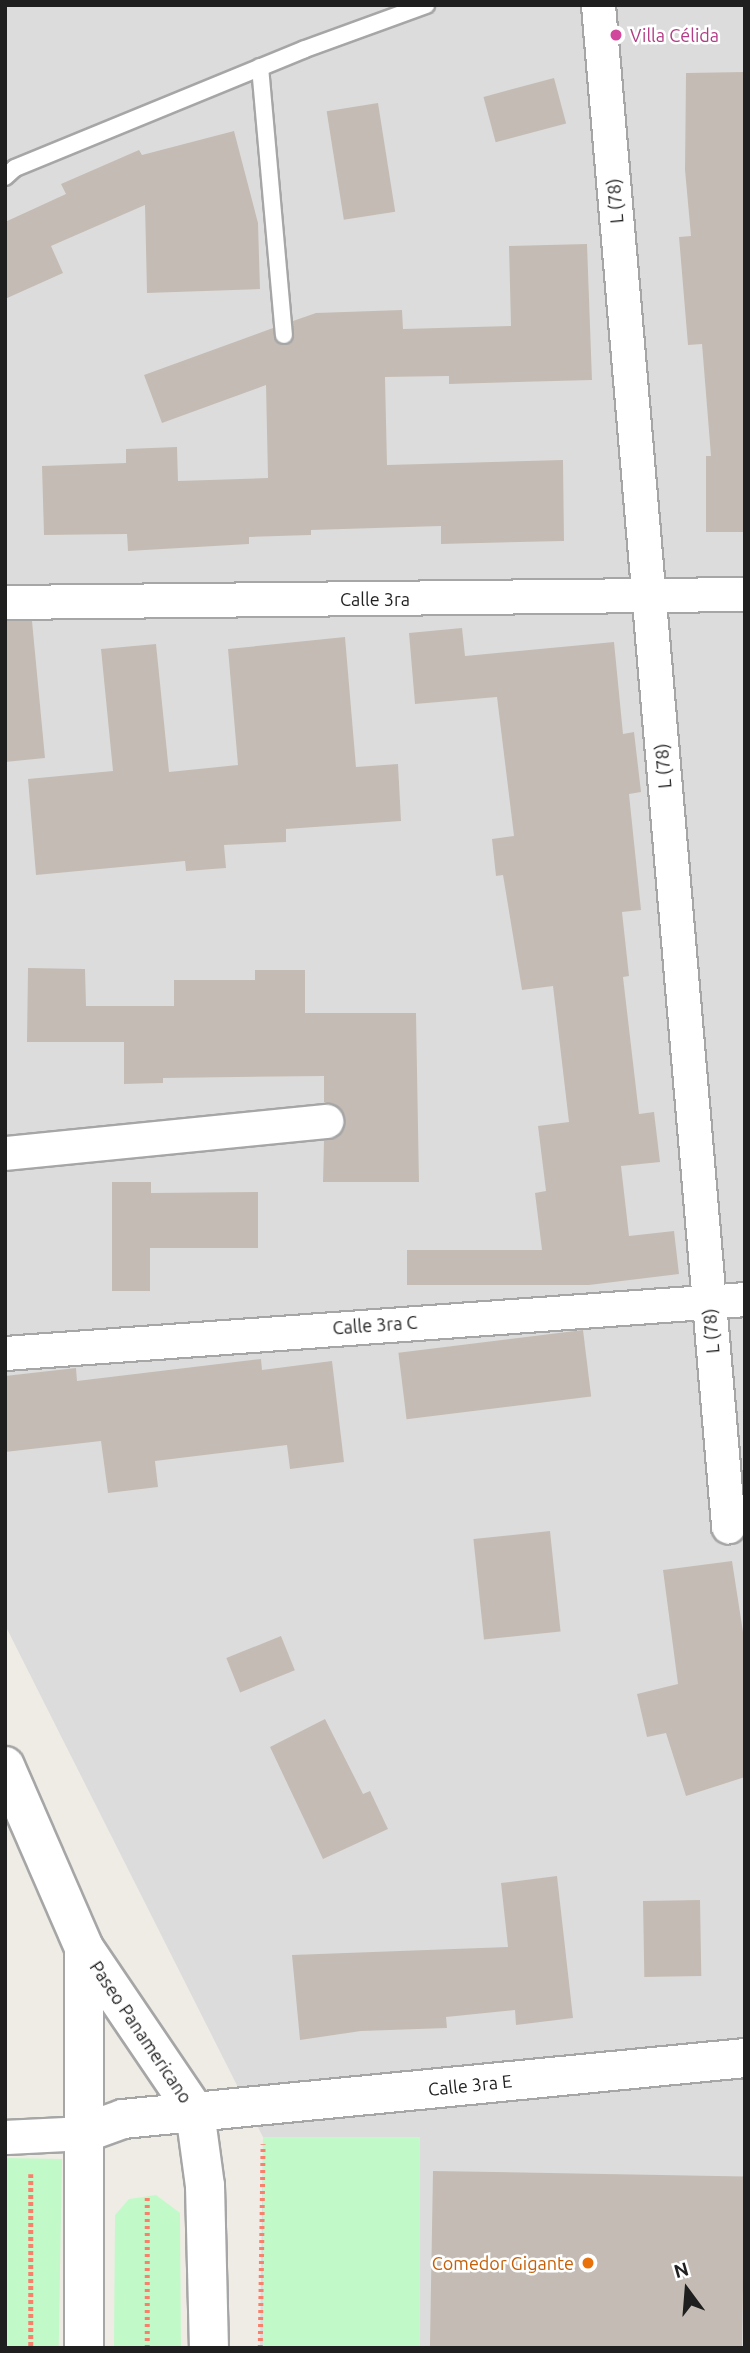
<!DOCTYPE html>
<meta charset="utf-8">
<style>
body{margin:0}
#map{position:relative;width:750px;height:2353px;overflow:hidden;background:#efece5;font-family:Ubuntu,sans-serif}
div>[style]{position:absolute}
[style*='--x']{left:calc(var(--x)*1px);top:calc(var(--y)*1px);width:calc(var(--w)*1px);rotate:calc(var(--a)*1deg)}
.residential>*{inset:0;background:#dddcdc}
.park>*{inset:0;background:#c2f9c9;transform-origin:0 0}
.building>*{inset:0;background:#c4bcb4;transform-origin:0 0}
.path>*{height:4.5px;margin-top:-2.25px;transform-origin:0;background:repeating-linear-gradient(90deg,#f9816c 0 3.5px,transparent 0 7px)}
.roads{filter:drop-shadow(2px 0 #a6a6a6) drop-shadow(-2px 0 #a6a6a6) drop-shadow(0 2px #a6a6a6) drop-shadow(0 -2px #a6a6a6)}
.service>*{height:16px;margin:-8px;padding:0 8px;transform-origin:8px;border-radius:8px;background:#fff}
.minor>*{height:33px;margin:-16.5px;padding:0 16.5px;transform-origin:16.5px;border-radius:16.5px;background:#fff}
.tertiary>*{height:38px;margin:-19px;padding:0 19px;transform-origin:19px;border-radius:19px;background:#fff}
.dots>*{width:19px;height:19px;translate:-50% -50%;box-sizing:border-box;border:4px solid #fff;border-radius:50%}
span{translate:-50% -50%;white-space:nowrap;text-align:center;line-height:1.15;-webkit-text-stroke:5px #fff;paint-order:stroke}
.hotel-label{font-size:18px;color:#b23c85}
.left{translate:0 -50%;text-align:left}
.street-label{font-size:18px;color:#1f1f1f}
.food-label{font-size:18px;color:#c56008}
.right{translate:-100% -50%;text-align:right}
.frame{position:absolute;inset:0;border:7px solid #1f1f1f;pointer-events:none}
.north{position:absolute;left:652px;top:2255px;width:70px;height:70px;-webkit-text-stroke:5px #fff;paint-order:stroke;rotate:344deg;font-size:19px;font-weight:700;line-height:28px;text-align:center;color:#1f1f1f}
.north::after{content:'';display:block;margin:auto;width:24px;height:32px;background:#1f1f1f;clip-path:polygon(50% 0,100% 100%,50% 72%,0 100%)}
</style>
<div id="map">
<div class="residential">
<i style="clip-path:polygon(5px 5px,745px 5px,745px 2348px,260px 2348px,263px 2137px,5px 1625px)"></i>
</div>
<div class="park">
<i style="left:263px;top:2137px;width:157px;height:211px"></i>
<i style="left:62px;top:2159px;width:189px;height:57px;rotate:91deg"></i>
<i style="clip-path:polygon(156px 2195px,180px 2213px,181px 2348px,114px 2348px,115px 2215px,129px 2199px)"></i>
</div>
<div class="building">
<i style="clip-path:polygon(745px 72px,745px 532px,706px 532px,706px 456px,711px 456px,702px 344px,688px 345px,679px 237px,691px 236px,685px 170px,686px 73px)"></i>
<i style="left:554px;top:78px;width:47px;height:73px;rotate:75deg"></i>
<i style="left:378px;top:103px;width:110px;height:52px;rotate:81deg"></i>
<i style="clip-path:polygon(234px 131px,258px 223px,260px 289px,147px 293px,145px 205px,51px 246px,63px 273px,5px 299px,5px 222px,66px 194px,61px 184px,139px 150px,142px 155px)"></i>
<i style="clip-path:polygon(587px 244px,592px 380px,449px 384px,449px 376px,385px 377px,387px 465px,563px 460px,564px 541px,441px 544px,441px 526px,311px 530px,311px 535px,249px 537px,249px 544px,128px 551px,127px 534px,44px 535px,42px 466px,126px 463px,126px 449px,177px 447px,178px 481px,268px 478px,266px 385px,162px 423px,144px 375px,273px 328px,276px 342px,289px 344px,293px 321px,316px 313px,402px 310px,403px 329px,511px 326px,509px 246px)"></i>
<i style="clip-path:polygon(5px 621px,32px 621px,45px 758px,5px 762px)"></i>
<i style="clip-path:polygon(462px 628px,465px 656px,614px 642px,623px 734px,634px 732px,641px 792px,629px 794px,641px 910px,622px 912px,629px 976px,623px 977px,639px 1114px,654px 1112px,660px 1162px,621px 1166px,629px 1236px,674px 1231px,679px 1274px,589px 1285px,407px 1285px,407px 1250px,542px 1250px,535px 1193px,546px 1191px,538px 1126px,569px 1122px,553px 986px,522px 990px,503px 875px,496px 876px,492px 839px,514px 836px,497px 697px,415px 704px,409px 633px)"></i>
<i style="clip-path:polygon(345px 637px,356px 767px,398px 764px,401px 821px,286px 829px,286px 842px,224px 845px,226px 868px,186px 871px,185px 861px,36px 875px,28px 779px,113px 771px,101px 649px,156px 644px,169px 772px,238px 765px,228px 649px)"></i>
<i style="clip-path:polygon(28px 968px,85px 969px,86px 1006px,174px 1006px,174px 980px,255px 980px,255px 970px,305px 970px,305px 1013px,416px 1013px,419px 1182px,323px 1182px,324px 1141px,338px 1136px,345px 1120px,341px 1109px,324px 1102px,324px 1076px,163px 1078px,163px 1083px,124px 1084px,124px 1042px,27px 1042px)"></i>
<i style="clip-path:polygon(112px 1182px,151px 1182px,151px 1193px,258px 1192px,258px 1248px,150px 1248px,150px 1291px,112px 1291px)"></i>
<i style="left:583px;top:1330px;width:67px;height:186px;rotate:83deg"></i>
<i style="clip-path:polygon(261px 1359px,262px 1370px,332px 1361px,344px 1462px,290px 1469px,287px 1445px,155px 1461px,158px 1487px,108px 1493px,101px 1441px,5px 1452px,5px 1376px,76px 1368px,77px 1381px)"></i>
<i style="left:550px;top:1531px;width:101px;height:77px;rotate:84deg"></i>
<i style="clip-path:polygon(732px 1561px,745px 1645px,745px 1777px,686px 1796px,666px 1733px,647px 1737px,637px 1694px,678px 1684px,663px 1570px)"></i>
<i style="left:281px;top:1636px;width:37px;height:59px;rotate:68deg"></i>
<i style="clip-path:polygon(325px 1719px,363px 1794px,370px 1791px,388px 1829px,323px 1859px,270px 1747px)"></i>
<i style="clip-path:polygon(557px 1876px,573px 2018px,516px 2025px,515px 2010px,446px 2017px,447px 2028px,361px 2031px,300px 2040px,292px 1955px,508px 1947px,501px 1883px)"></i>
<i style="left:700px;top:1900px;width:76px;height:57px;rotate:89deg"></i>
<i style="left:433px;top:2171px;width:312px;height:177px;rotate:1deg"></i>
</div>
<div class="path">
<i style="--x:31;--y:2174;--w:174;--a:90"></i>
<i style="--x:147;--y:2348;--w:152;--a:-90"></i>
<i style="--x:260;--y:2348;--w:204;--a:-89.2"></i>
</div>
<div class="roads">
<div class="service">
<i style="--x:260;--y:67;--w:269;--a:84.9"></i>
<i style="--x:5;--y:177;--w:13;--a:-42"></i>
<i style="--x:15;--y:168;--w:313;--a:-22.3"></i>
<i style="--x:305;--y:49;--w:129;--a:-20"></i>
</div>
<div class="minor">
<i style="--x:598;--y:5;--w:1527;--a:85.11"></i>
<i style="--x:5;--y:602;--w:740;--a:-0.62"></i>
<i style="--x:5;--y:1153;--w:323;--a:-5.7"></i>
<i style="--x:5;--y:1353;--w:742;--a:-4.17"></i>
<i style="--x:5;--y:2137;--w:79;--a:-2.9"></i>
</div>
<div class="tertiary">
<i style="--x:5;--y:1766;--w:198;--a:66.5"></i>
<i style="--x:84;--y:1948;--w:198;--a:55.9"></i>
<i style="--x:195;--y:2112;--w:75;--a:82.3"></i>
<i style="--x:205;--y:2186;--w:162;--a:88.6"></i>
<i style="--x:84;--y:2133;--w:41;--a:-19.7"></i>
<i style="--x:123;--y:2119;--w:625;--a:-5.6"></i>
<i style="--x:84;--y:2348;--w:400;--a:-90"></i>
</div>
</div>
<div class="dots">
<i style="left:616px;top:35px;background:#d1479c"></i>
<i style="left:588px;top:2263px;background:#e8710a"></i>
</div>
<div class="hotel-label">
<span class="left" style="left:630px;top:35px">Villa Célida</span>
</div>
<div class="street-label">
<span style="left:615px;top:201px;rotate:-95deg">L (78)</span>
<span style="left:375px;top:599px">Calle 3ra</span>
<span style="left:663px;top:766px;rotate:-95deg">L (78)</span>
<span style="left:375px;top:1325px;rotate:-4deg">Calle 3ra C</span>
<span style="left:711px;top:1331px;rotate:-95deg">L (78)</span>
<span style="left:141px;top:2032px;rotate:56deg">Paseo Panamericano</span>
<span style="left:470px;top:2085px;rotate:-6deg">Calle 3ra E</span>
</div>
<div class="food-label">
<span class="right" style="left:574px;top:2263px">Comedor Gigante</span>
</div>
<div class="frame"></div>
<div class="north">N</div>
</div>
